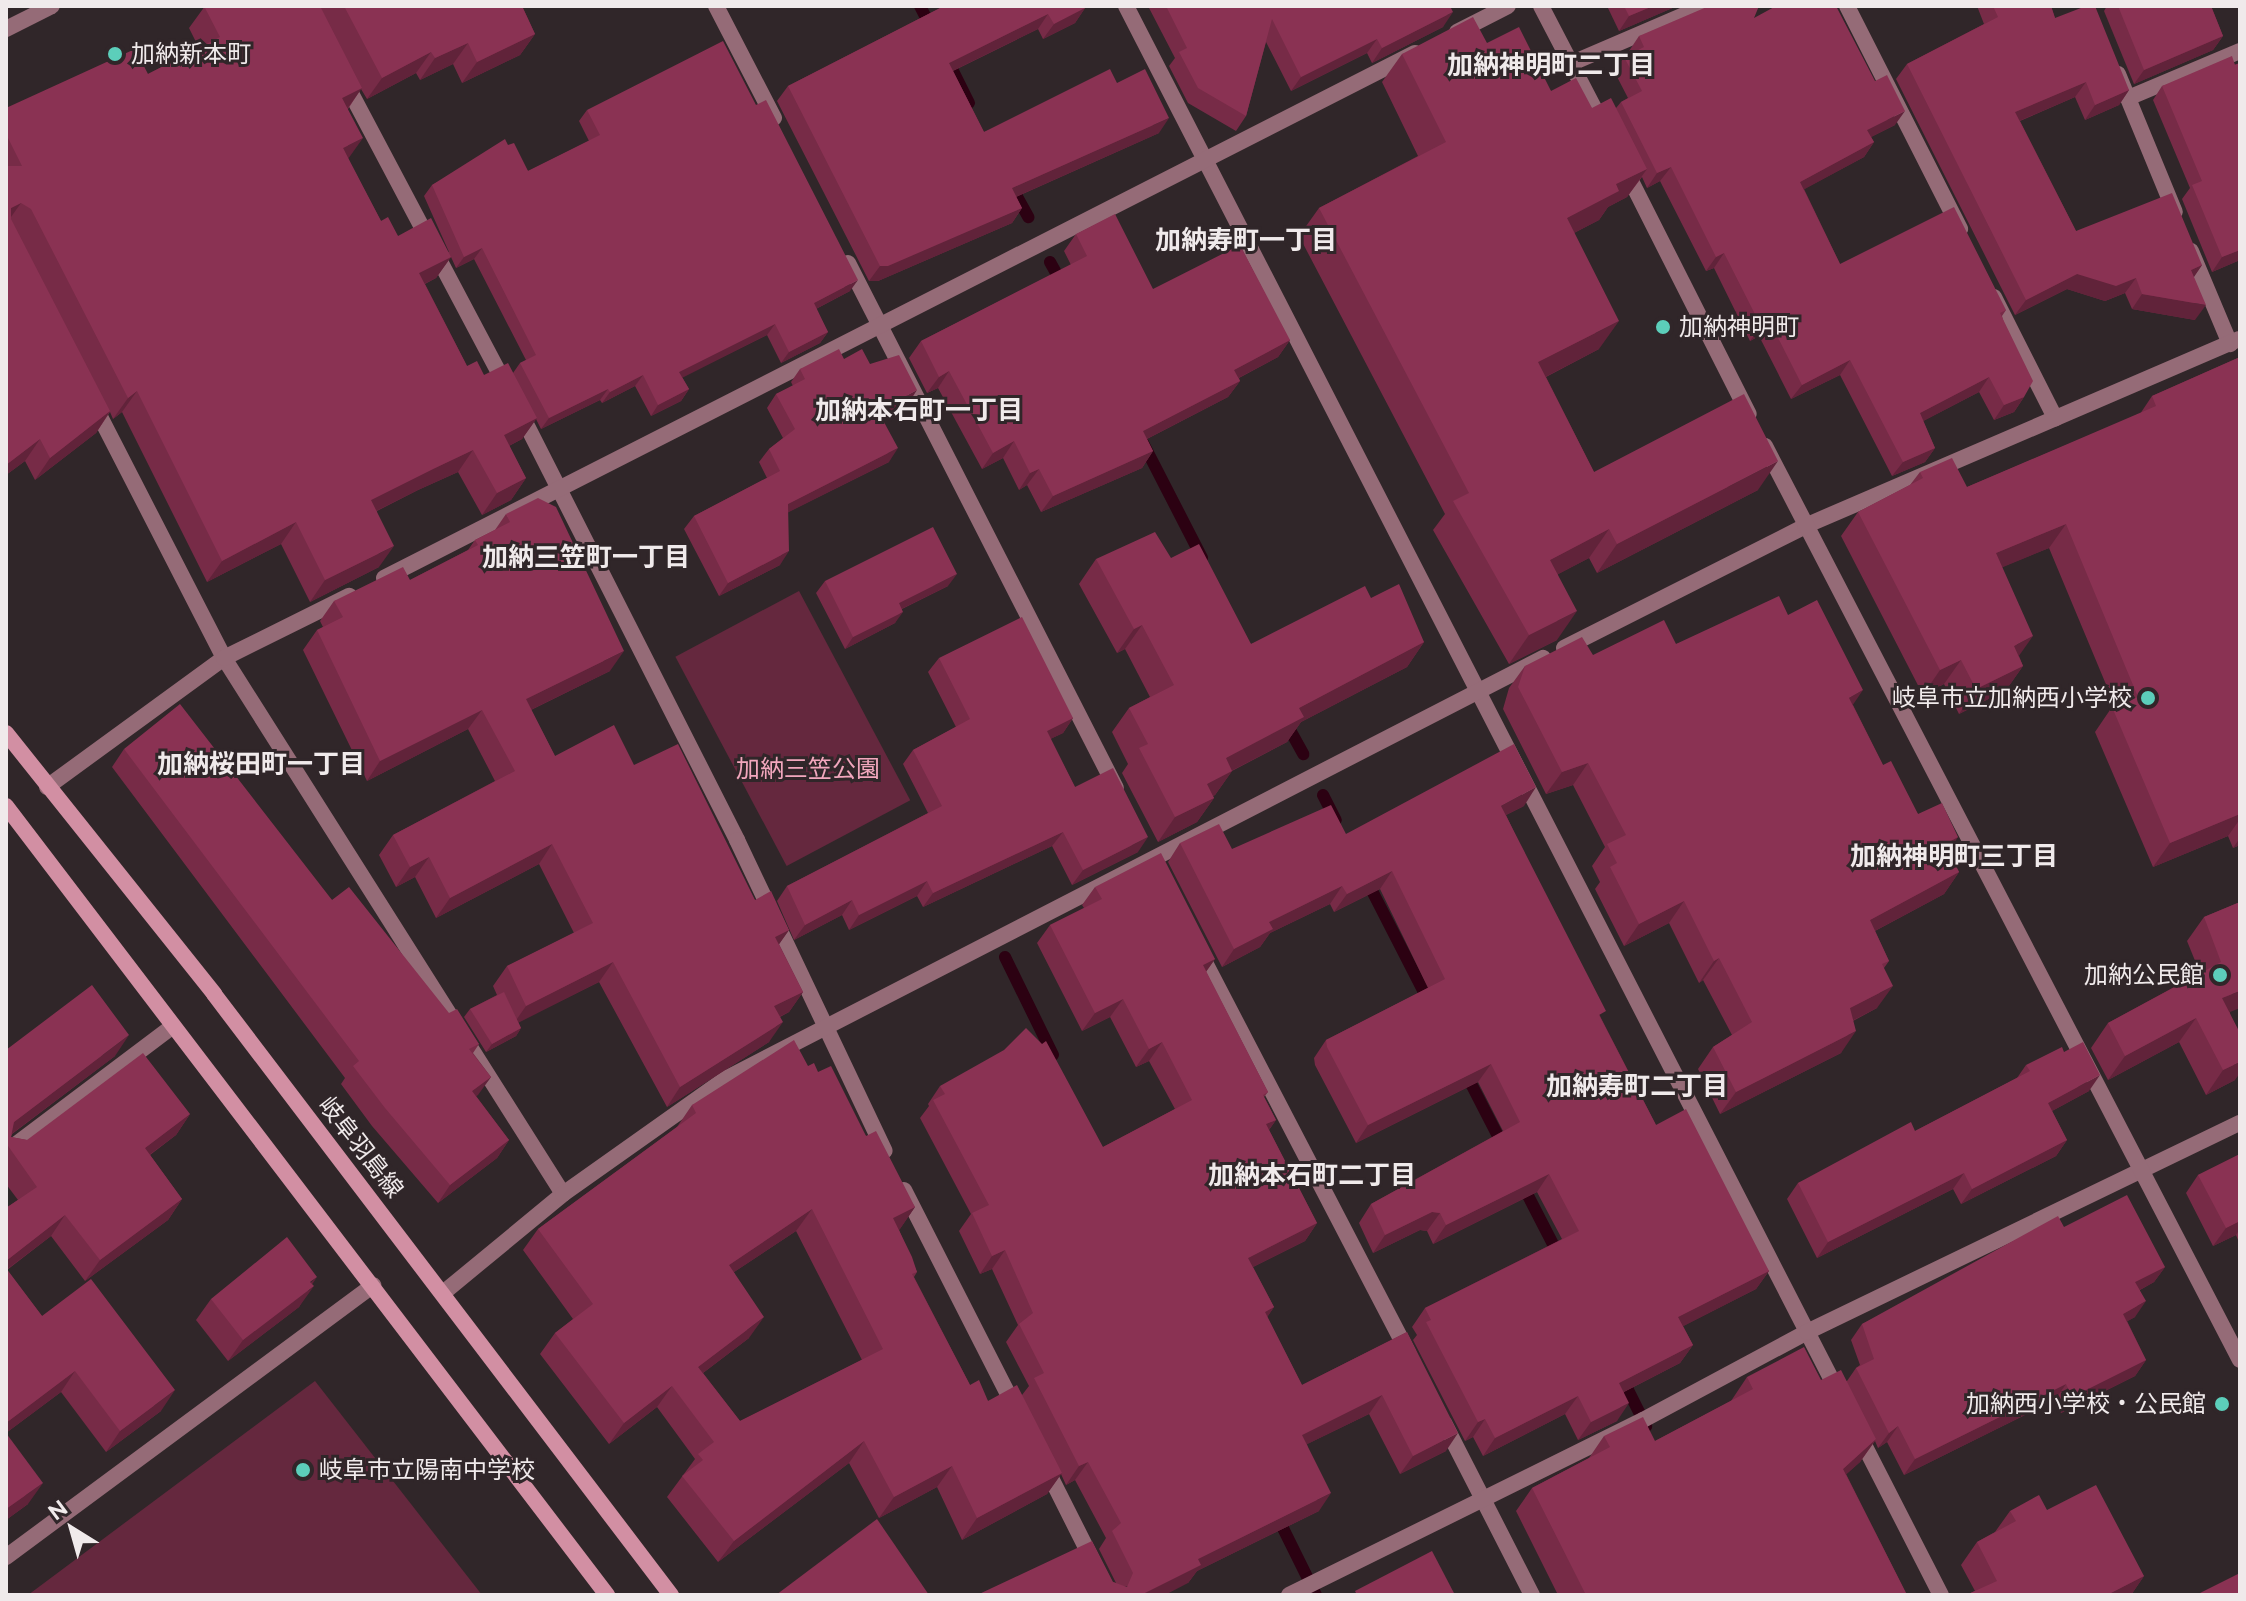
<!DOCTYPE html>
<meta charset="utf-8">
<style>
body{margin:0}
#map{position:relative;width:2246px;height:1601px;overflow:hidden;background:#302629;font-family:Raleway,"Noto Sans JP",sans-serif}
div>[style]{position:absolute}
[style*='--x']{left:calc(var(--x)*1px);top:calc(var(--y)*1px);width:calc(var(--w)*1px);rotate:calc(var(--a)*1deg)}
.green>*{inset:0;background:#65283e;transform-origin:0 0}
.stream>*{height:12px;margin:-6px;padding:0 6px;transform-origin:6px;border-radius:6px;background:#2c0112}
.minor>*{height:16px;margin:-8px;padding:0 8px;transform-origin:8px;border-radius:8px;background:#956b77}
.tertiary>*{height:16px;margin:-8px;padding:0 8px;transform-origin:8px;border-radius:8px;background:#956b77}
.secondary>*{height:16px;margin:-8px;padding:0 8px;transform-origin:8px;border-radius:8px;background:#d28fa3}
.wall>*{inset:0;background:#772b47}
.shaded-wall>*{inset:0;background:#61233a}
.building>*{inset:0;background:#8a3253}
.dots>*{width:22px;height:22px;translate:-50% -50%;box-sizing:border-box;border:4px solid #302629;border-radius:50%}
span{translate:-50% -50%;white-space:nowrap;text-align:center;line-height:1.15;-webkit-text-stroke:6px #302629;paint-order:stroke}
.poi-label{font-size:24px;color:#f0eaeb}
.left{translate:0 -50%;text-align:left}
.right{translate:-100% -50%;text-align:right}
.park-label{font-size:24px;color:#f2a7bd}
.street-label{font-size:24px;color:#f0eaeb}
.neighbourhood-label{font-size:26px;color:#f0eaeb;font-weight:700}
.frame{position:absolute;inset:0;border:8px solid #f0eaeb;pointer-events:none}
.north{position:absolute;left:32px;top:1489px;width:80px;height:80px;-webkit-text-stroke:6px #302629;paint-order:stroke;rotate:323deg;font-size:22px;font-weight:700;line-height:32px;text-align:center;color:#f0eaeb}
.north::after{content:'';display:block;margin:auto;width:28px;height:36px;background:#f0eaeb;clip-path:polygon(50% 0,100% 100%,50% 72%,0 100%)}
</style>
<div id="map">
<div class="green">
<i style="left:799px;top:591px;width:237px;height:140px;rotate:62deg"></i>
<i style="clip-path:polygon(315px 1381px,482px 1595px,28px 1595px)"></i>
</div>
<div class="stream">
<i style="--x:920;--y:6;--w:25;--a:63"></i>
<i style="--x:947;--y:59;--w:49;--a:63.4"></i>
<i style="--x:1010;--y:184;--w:38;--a:61"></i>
<i style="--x:1050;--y:262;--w:25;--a:61"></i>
<i style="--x:1143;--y:443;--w:129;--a:62.8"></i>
<i style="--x:1285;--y:721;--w:38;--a:61"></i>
<i style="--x:1323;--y:795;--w:28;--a:63"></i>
<i style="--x:1366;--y:879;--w:138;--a:62.9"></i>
<i style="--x:1005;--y:957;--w:109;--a:63.9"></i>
<i style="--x:1465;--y:1072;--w:85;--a:62.8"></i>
<i style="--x:1521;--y:1182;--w:85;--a:62.8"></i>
<i style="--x:1622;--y:1378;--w:54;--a:63.4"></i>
<i style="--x:1276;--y:1514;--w:90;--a:63.7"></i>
</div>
<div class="minor">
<i style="--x:716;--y:6;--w:126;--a:62.6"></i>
<i style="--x:1126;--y:6;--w:1560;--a:62.81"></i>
<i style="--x:1847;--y:6;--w:250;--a:63.1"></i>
<i style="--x:1457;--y:32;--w:57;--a:-27"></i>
<i style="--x:1572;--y:63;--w:145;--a:-23.2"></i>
<i style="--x:2118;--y:74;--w:149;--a:67.6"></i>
<i style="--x:344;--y:80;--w:348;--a:62.1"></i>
<i style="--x:2128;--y:98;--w:121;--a:-22.8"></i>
<i style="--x:2191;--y:251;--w:101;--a:67.2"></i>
<i style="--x:848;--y:263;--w:589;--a:62.96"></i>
<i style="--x:1994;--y:297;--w:136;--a:63.2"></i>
<i style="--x:93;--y:403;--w:287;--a:62.8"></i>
<i style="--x:224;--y:658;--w:634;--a:57.69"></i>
<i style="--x:520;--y:412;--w:480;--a:63.1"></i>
<i style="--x:737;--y:840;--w:344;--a:64.6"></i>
<i style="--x:384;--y:578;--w:1157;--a:-26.99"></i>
<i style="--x:1564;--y:648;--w:270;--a:-26.8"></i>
<i style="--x:1805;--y:526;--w:473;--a:-23.3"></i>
<i style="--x:47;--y:787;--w:219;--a:-36.1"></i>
<i style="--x:224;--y:658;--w:140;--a:-26.4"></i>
<i style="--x:1199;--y:951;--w:453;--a:62.5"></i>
<i style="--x:6;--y:1152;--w:209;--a:-37"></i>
<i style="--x:904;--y:1190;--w:245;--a:63"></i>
<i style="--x:443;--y:1293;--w:156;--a:-39.5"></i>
<i style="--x:563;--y:1194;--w:201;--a:-35.3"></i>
<i style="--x:727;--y:1078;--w:918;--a:-27.24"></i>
<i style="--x:1444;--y:1423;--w:193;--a:62.9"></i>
<i style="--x:1858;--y:1433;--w:182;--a:62.9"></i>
<i style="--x:1044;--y:1464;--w:147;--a:63.3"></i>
<i style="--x:6;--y:1557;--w:457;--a:-36.5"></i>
<i style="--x:1289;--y:1595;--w:395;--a:-26.3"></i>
<i style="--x:1643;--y:1420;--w:186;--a:-28.2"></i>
<i style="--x:1807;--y:1332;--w:481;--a:-25.8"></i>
</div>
<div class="tertiary">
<i style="--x:1541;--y:6;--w:134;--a:62.5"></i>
<i style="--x:6;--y:29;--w:51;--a:-26.6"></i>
<i style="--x:1626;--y:171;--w:272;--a:63.2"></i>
<i style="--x:1765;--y:446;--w:1030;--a:62.54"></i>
</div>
<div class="secondary">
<i style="--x:6;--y:733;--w:334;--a:51.4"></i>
<i style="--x:214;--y:994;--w:755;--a:52.75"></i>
<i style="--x:6;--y:806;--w:992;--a:52.7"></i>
</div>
<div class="wall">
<i style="clip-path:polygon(evenodd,205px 6px,522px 6px,535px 34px,520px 55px,462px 83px,453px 64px,420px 80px,416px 73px,367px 99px,361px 89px,348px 109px,348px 159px,381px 221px,398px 236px,449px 252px,424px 196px,432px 185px,508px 145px,528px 171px,589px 141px,579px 121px,587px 110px,850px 291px,816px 309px,828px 332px,820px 343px,781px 363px,767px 335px,682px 377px,689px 389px,681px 401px,651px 416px,635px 386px,602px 403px,600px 400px,541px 429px,536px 419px,522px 439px,509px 446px,526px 478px,511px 500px,482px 515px,458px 472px,418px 490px,377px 511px,379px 567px,310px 602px,281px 544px,207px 582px,122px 412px,113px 419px,110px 412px,96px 433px,35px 480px,25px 461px,6px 475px,6px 108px,148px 74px,199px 48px,189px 28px,205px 6px,451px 257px,456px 268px,474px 259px,526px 360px,520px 363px,513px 373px,484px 375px,467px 366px,425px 284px,436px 278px,451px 257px)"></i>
<i style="clip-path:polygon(944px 6px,1089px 6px,1085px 8px,1075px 23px,1043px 39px,1038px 29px,953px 71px,984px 132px,1117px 83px,1159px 133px,1016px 197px,1022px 208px,1012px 223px,878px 281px,869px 281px,777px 101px,788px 86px)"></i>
<i style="clip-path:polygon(1148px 6px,1450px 6px,1443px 27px,1372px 63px,1367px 53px,1291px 91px,1266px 42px,1246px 116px,1236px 131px,1188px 103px,1169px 66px,1175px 58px)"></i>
<i style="clip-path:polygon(1607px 6px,1677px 6px,1619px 31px)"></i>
<i style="clip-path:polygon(1977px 6px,2051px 6px,2055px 18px,2129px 90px,2119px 105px,2085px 120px,2075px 97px,2020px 121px,2076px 231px,2202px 265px,2194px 276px,2195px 320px,2132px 309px,2125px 293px,2105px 301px,2067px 289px,2015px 315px,1896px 79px,1907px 64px,1984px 24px)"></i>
<i style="clip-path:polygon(2107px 6px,2211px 6px,2223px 36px,2213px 50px,2134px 84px,2104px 11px)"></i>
<i style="clip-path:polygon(1754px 18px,1895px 125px,1871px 137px,1874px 142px,1864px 157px,1804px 189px,1840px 264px,2006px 310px,2002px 316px,2024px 397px,2014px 412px,1994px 420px,1979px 392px,1923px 421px,1935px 448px,1925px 462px,1892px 476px,1840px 375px,1791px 399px,1759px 336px,1750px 341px,1714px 268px,1706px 271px,1660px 181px,1647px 188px,1642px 177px,1627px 197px,1608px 207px,1599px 220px,1574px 233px,1599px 349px,1546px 377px,1594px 472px,1758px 490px,1597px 573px,1589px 558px,1558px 574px,1557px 640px,1509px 664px,1433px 530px,1445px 514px,1299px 236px,1319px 208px,1418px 156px,1382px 82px,1402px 54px,1487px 43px,1551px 91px,1592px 108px,1616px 108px,1621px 102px,1628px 98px,1614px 71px,1624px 57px,1630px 54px,1629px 51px,1639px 36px)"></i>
<i style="clip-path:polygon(2240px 63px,2240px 260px,2212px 272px,2182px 199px,2190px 188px,2153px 100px,2162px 86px)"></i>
<i style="clip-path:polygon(1076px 234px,1153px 289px,1290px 340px,1278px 357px,1239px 378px,1240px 381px,1228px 397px,1147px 439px,1153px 451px,1142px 468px,1041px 512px,1027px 485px,1019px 490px,1003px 458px,982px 469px,938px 388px,927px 393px,909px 358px,921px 341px,1071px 265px,1064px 251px)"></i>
<i style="clip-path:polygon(2240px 357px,2240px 845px,2233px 848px,2228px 836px,2153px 867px,2095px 732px,2112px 707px,2115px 706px,2049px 548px,2002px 567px,2019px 656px,2023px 666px,2006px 690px,1959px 714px,1944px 684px,1923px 695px,1841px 536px,1858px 512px,1910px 485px,1920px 472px,1967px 487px,2140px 414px,2152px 396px)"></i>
<i style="clip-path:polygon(844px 359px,870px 364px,908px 404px,882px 417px,889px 462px,788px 512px,780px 565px,719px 596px,684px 529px,694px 516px,767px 478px,759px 462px,769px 449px,783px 438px,767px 408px,776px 394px,793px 386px,791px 382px,800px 369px)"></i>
<i style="clip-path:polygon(506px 514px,610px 671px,531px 710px,555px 756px,634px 765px,755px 900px,789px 930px,779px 944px,803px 992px,789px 1012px,780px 1017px,769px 1042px,667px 1107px,599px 982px,518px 1022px,521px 1028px,516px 1036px,486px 1052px,464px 1017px,470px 1009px,497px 995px,493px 986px,507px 966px,574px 933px,539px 864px,436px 918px,415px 877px,396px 887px,379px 855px,393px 835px,495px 781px,468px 729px,367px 781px,303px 650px,317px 630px,323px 627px,320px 621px,334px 601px,410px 580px,468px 550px,475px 540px,495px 530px)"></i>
<i style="clip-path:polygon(1171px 558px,1251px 644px,1371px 598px,1424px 642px,1407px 667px,1301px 722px,1287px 742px,1232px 771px,1215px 795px,1213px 796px,1214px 798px,1197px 822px,1158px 842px,1122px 773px,1128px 764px,1112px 732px,1129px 708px,1150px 697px,1125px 649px,1117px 653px,1079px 584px,1096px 559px)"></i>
<i style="clip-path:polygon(825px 581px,948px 586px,902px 609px,895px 623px,845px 649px,816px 593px)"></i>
<i style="clip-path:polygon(1788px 615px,1853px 705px,1883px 765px,1918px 814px,1958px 837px,1948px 851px,1959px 872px,1944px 894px,1875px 931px,1889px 961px,1884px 968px,1877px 1008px,1853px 1021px,1841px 1053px,1720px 1114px,1698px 1069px,1713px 1047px,1732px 1035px,1703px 980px,1699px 983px,1669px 923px,1624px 946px,1595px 889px,1600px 882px,1592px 866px,1605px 847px,1573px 785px,1546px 794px,1503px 709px,1509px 688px,1525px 666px,1676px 644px)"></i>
<i style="clip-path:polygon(939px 658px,1073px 718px,1063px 733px,1050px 739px,1075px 787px,1138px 852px,1072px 885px,1052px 846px,923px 907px,917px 896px,849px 930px,842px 915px,794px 940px,777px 901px,787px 886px,928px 813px,903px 764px,913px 750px,956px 727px,928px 672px)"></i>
<i style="clip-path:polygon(124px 749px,332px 900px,479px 1044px,473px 1053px,491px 1077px,476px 1096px,509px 1140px,497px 1158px,438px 1203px,372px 1126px,341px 1084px,345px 1078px,112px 767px)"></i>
<i style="clip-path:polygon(1524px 806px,1506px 815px,1601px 1018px,1656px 1125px,1769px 1271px,1756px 1289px,1683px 1326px,1693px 1345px,1680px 1363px,1624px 1392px,1617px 1421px,1578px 1440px,1565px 1414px,1483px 1456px,1473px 1437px,1465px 1441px,1413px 1340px,1417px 1335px,1412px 1327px,1425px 1308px,1562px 1239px,1537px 1192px,1433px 1244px,1427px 1231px,1420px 1230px,1373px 1253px,1359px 1223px,1371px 1204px,1503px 1131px,1478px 1082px,1356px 1143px,1315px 1065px,1314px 1058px,1326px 1040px,1428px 988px,1380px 889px,1334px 912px,1330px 904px,1270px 933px,1260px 947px,1222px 967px,1168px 862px,1180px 843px,1232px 849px,1346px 834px)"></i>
<i style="clip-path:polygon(evenodd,1095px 887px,1215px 959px,1206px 972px,1268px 1092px,1264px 1097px,1276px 1120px,1269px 1130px,1317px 1223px,1305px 1241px,1253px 1267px,1274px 1307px,1267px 1317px,1302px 1385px,1407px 1332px,1446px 1451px,1400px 1474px,1369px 1414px,1307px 1444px,1319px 1511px,1197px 1571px,1188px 1583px,977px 1595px,1113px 1582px,1116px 1583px,1099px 1549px,1106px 1538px,1075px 1480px,1066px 1485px,1061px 1474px,1047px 1494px,962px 1540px,937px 1487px,879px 1518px,849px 1463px,718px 1562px,667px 1497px,695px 1459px,657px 1407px,609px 1444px,540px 1354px,555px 1333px,573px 1319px,523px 1250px,538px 1229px,677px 1127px,692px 1105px,808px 1066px,818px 1072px,866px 1136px,915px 1207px,899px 1230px,917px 1272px,914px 1277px,970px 1385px,988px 1401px,1022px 1395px,1029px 1386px,1006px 1342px,1018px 1325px,992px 1269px,980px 1274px,959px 1231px,971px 1214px,920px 1118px,929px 1106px,928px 1104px,940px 1086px,1103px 1147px,1175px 1109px,1149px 1061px,1136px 1067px,1110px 1017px,1082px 1031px,1037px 943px,1050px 925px,1084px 908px,1082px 905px,1095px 887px,796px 1231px,862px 1360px,740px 1421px,703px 1373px,749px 1338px,734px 1272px,796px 1231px)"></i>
<i style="clip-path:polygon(2240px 902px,2230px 1012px,2235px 1080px,2206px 1095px,2179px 1042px,2108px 1080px,2091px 1048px,2108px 1023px,2200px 973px,2187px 941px,2204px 917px)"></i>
<i style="clip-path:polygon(6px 1050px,115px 1056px,12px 1134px,11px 1137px,27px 1140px,190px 1114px,176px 1135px,150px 1155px,182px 1199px,168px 1220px,85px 1281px,51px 1236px,7px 1270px,42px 1316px,161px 1411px,106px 1452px,61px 1392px,6px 1433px,28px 1504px,6px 1520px,6px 1208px,18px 1200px,6px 1184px)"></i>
<i style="clip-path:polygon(2026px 1065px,2089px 1091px,2052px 1111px,2067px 1140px,2056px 1156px,1961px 1204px,1953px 1189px,1817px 1258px,1787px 1199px,1798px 1183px,1915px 1131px,2017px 1078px)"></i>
<i style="clip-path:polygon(2240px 1154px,2240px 1245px,2236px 1235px,2213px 1246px,2186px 1193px,2198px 1175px)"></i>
<i style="clip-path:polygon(2064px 1227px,2165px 1267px,2154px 1282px,2140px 1290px,2135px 1317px,2127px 1321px,2146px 1360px,2135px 1376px,2061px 1413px,2055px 1400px,1904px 1475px,1887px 1442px,1878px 1448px,1875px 1441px,1860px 1462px,1846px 1474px,1907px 1595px,1558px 1595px,1516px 1511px,1532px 1488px,1589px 1458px,1604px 1436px,1655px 1441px,1731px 1401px,1747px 1377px,1847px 1381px,1856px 1368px,1860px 1365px,1851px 1340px,1862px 1324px)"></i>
<i style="clip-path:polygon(312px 1284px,299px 1307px,228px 1361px,196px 1320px,211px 1299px)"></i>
<i style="clip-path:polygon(2047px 1510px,2144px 1576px,2131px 1595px,1966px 1595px,1975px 1591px,1961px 1565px,1977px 1542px,1995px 1532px,2010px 1511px)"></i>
</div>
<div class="shaded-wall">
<i style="clip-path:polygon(1077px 6px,1089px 6px,1083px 9px,1085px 8px,1075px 23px,1043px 39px,1054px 24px)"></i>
<i style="clip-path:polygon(1653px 6px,1677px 6px,1619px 31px,1629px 16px)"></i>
<i style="clip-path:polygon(1453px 12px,1443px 27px,1372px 63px,1382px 48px)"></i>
<i style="clip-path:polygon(1048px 14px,1038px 29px,938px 78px,949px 63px)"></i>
<i style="clip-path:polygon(535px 34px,520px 55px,462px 83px,477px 62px)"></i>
<i style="clip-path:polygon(2223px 36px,2213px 50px,2134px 84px,2144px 70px)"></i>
<i style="clip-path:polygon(1377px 39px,1367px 53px,1291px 91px,1301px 77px)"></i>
<i style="clip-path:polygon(468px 43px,453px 64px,420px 80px,435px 58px)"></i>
<i style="clip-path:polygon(431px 52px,416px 73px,367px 99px,382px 78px)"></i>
<i style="clip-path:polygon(2086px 82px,2075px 97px,2005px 127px,2015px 112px)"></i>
<i style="clip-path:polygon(362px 88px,347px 109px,342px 98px)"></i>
<i style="clip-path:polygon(2129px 90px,2119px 105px,2085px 120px,2095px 105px)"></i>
<i style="clip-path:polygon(1905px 111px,1895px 125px,1857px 144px,1867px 130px)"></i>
<i style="clip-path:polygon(1169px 118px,1159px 133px,1002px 203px,1012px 188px)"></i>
<i style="clip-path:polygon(363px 138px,348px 159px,343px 148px)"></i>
<i style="clip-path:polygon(1874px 142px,1864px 157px,1790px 197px,1800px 182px)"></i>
<i style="clip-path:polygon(1671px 167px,1660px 181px,1647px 188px,1657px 173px)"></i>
<i style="clip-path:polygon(1647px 169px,1627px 197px,1608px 207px,1599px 220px,1547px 247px,1567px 218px,1616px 184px)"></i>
<i style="clip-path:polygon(21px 203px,6px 224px,11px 208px)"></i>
<i style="clip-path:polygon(1022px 208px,1012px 223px,878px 281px,869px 281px,880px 266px)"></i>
<i style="clip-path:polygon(482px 248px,474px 259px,456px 268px,464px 257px)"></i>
<i style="clip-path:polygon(2240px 250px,2240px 260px,2212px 272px,2222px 257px)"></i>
<i style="clip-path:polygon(1724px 253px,1714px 268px,1706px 271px,1716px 257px)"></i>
<i style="clip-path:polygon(451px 257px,436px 278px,404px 294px,419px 273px)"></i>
<i style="clip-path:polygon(2202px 265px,2192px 280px,2191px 270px)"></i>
<i style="clip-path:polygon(2077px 274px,2136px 278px,2125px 293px,2105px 301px,2067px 289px,2015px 315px,2026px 300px)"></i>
<i style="clip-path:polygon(858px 280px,850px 291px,806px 314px,814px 303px)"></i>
<i style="clip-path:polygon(2142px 294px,2206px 305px,2195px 320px,2132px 309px)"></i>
<i style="clip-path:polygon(1619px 321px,1599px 349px,1518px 391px,1538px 362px)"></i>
<i style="clip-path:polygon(1770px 322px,1759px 336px,1750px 341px,1761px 326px)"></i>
<i style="clip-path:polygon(775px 324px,767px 335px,672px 383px,679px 372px)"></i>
<i style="clip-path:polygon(828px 332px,820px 343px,781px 363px,789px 352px)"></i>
<i style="clip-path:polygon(1290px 340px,1278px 357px,1223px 386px,1234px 370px)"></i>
<i style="clip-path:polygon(1850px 360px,1840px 375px,1791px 399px,1802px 385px)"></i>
<i style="clip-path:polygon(949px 371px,938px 388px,927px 393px,939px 377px)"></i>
<i style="clip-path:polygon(643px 375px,635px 386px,602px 403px,610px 392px)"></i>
<i style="clip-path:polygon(1989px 377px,1979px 392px,1910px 428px,1920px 413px)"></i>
<i style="clip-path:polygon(1240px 381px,1228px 397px,1131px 447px,1143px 431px)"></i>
<i style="clip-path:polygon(608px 389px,600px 400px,541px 429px,549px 418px)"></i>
<i style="clip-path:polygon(689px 389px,681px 401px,651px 416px,658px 405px)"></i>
<i style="clip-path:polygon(917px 390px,908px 404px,869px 424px,878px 411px)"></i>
<i style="clip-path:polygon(137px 391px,122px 412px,113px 419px,128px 398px)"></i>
<i style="clip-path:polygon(2024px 397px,2014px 412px,1994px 420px,2004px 405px)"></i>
<i style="clip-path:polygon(110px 411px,96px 433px,35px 480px,50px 458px)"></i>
<i style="clip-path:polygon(537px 418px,522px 439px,489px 456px,504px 435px)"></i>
<i style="clip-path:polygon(40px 439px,25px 461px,6px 475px,6px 465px)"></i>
<i style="clip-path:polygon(1014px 441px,1003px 458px,982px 469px,993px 453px)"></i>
<i style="clip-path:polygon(898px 448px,889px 462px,779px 517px,788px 504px)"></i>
<i style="clip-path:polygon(1935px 448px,1925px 462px,1892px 476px,1903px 462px)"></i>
<i style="clip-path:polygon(473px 450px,458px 472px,418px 490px,356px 521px,371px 500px,433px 469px)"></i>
<i style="clip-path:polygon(1153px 451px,1142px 468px,1041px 512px,1053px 496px)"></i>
<i style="clip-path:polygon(1778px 461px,1758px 490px,1597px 573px,1617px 544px)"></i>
<i style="clip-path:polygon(1039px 469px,1027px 485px,1019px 490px,1030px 473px)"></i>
<i style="clip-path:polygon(526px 478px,511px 500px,482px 515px,497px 493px)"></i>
<i style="clip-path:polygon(296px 522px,281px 544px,207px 582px,222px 561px)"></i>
<i style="clip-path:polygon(2066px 524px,2049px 548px,1979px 577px,1996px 553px)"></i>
<i style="clip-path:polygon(1609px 529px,1589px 558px,1530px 589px,1550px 560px)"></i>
<i style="clip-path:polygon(394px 546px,379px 567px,310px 602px,325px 580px)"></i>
<i style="clip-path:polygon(789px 551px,780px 565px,719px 596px,728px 583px)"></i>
<i style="clip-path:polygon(957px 574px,948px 586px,891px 614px,899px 603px)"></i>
<i style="clip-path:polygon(1577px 611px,1557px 640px,1509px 664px,1529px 635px)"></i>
<i style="clip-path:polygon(903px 612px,895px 623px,845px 649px,853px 637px)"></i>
<i style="clip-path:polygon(1142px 625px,1125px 649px,1117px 653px,1134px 629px)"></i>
<i style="clip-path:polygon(2033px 636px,2016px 660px,2014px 646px)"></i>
<i style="clip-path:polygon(1424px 642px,1407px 667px,1301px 722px,1287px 742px,1229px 772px,1232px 771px,1215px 795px,1190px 808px,1226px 758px,1299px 708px)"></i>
<i style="clip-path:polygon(624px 651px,610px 671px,512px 719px,526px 699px)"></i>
<i style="clip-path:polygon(1961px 660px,1944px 684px,1923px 695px,1940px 670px)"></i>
<i style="clip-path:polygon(2023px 666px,2006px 690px,1959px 714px,1976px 689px)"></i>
<i style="clip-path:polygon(1863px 690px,1848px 712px,1849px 698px)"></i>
<i style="clip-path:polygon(482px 710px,468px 729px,367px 781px,380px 761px)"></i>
<i style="clip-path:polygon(1073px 718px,1063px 733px,1036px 746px,1047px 731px)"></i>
<i style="clip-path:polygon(1588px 763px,1573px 785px,1546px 794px,1562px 772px)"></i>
<i style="clip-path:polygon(1536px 787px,1524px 806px,1488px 824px,1501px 806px)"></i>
<i style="clip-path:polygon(1214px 798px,1197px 822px,1158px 842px,1175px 817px)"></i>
<i style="clip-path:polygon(2240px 814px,2240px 819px,2228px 836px,2153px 867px,2170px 843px)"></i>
<i style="clip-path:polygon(1063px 832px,1052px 846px,923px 907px,933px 893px)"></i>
<i style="clip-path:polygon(1148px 837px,1138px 852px,1072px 885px,1083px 870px)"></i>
<i style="clip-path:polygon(1958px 837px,1942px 859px,1945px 844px)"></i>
<i style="clip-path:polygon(2240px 838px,2240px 845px,2233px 848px)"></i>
<i style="clip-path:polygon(552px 844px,539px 864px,436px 918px,450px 898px)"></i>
<i style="clip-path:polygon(429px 857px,415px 877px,396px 887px,410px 867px)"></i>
<i style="clip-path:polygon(1392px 871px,1380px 889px,1334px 912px,1347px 894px)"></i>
<i style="clip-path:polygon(1959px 872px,1944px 894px,1854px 942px,1870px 920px)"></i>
<i style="clip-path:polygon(927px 881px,917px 896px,849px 930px,859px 915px)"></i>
<i style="clip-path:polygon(1342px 886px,1330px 904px,1270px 933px,1260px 947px,1222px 967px,1234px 949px,1269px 922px)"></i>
<i style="clip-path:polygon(852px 900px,842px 915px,794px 940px,805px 925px)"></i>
<i style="clip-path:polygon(1684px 901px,1669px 923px,1624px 946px,1639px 924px)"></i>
<i style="clip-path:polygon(789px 930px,775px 950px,775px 937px)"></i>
<i style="clip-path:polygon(1719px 958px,1703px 980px,1699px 983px,1714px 961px)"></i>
<i style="clip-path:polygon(1215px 959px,1202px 977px,1203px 965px)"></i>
<i style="clip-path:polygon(613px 962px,599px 982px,512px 1026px,526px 1006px)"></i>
<i style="clip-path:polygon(1893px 986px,1877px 1008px,1834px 1030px,1850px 1008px)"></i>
<i style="clip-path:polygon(2240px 991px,2240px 1008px,2205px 1022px,2222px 998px)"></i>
<i style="clip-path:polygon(803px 992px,789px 1012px,760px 1026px,774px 1006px)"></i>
<i style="clip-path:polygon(1123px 999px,1110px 1017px,1082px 1031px,1095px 1013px)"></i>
<i style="clip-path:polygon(2196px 1018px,2179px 1042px,2108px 1080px,2125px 1056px)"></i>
<i style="clip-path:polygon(783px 1022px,769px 1042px,667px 1107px,680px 1087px)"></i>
<i style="clip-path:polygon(521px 1028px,516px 1036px,486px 1052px,492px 1044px)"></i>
<i style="clip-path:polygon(1856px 1031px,1841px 1053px,1720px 1114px,1736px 1092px)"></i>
<i style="clip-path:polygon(129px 1035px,115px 1056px,6px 1138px,14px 1122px)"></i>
<i style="clip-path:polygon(1162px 1042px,1149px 1061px,1136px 1067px,1149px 1049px)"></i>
<i style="clip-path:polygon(2240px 1062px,2240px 1073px,2235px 1080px,2206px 1095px,2223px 1070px)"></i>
<i style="clip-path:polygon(1491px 1064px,1478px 1082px,1356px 1143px,1368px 1125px)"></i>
<i style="clip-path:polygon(2100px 1075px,2089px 1091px,2037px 1119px,2048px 1103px)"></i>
<i style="clip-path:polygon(491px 1077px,478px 1095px,459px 1109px,472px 1091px)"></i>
<i style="clip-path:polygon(190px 1114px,176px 1135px,130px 1169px,145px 1148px)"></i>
<i style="clip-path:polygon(1276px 1120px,1263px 1138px,1266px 1124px)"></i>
<i style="clip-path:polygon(509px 1140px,497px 1158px,438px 1203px,450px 1185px)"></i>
<i style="clip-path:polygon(2067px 1140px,2056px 1156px,1961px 1204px,1972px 1189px)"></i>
<i style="clip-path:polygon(1964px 1173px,1953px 1189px,1817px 1258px,1828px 1242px)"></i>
<i style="clip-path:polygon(1549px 1174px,1537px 1192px,1433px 1244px,1446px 1225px)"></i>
<i style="clip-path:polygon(182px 1199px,168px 1220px,85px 1281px,100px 1260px)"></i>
<i style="clip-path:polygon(915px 1207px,900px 1229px,878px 1240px,893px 1218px)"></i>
<i style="clip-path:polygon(812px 1209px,796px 1231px,713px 1286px,729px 1265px)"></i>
<i style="clip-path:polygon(1432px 1212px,1440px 1213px,1427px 1231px,1420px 1230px,1373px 1253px,1385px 1235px)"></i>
<i style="clip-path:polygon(65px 1215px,51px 1236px,6px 1270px,6px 1261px)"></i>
<i style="clip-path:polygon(2240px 1221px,2240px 1229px,2236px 1235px,2213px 1246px,2226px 1228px)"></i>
<i style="clip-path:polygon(1317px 1223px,1305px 1241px,1235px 1276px,1248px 1258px)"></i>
<i style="clip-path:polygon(1005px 1250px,992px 1269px,980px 1274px,992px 1256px)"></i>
<i style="clip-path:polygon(2165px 1267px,2154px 1282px,2125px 1298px,2135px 1282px)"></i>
<i style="clip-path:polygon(1769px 1271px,1756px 1289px,1666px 1335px,1678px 1317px)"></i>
<i style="clip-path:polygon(317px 1277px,307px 1292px,314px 1286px,299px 1307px,228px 1361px,243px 1340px)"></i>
<i style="clip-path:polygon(2146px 1301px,2135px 1317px,2112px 1330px,2123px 1314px)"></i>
<i style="clip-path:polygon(1274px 1307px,1262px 1325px,1265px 1312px)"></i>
<i style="clip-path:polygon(764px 1317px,749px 1338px,683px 1388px,698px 1367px)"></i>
<i style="clip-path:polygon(1693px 1345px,1680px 1363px,1606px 1401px,1619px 1383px)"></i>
<i style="clip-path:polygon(2146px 1360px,2135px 1376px,2061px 1413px,2072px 1397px)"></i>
<i style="clip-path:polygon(75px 1371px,61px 1392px,6px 1433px,6px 1423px)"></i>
<i style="clip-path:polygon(2066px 1384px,2055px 1400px,1904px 1475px,1915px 1459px)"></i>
<i style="clip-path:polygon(672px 1386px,657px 1407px,609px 1444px,624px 1423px)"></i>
<i style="clip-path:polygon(175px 1390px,161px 1411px,106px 1452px,120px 1431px)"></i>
<i style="clip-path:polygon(1382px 1395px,1369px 1414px,1289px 1453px,1302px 1435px)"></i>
<i style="clip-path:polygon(1578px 1396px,1565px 1414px,1483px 1456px,1495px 1438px)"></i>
<i style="clip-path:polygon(1629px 1403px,1617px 1421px,1578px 1440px,1591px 1422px)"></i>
<i style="clip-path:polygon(1485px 1419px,1473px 1437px,1465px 1441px,1478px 1422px)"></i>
<i style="clip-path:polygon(1898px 1426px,1887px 1442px,1878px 1448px,1889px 1433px)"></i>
<i style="clip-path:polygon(1458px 1433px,1446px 1451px,1400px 1474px,1413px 1456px)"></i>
<i style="clip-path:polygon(1876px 1439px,1860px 1462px,1827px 1492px,1843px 1469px)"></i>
<i style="clip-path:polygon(864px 1441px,849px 1463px,718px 1562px,734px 1541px)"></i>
<i style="clip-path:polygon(1088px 1462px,1075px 1480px,1066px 1485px,1079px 1466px)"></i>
<i style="clip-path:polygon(952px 1466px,937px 1487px,879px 1518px,894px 1497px)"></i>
<i style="clip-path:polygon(1062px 1473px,1047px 1494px,962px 1540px,977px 1518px)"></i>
<i style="clip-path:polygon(43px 1483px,28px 1504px,6px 1520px,6px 1509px)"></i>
<i style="clip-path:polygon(1331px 1493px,1319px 1511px,1197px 1571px,1188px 1583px,1165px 1595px,1141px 1595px,1198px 1559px)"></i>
<i style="clip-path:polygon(2144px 1576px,2131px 1595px,2107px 1595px)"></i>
</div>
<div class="building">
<i style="clip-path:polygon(204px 6px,320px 6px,362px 88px,342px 98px,363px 138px,343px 148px,381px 221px,388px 217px,398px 236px,431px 218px,451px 257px,419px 273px,467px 366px,477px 361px,484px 375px,508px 363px,537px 418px,504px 435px,526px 478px,497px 493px,473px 450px,433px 469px,371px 500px,394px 546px,325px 580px,296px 522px,222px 561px,137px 391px,128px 398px,31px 209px,21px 203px,11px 208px,11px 219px,110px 411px,50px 458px,40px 439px,6px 465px,6px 166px,22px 166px,6px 134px,6px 108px,135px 49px,148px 74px,220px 37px)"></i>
<i style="clip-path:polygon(344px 6px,522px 6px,535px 34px,477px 62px,468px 43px,435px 58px,431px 52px,382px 78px)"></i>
<i style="clip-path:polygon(944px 6px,1084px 6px,1085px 8px,1054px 24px,1048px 14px,949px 63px,984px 132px,1110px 69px,1117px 83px,1145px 69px,1169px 118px,1012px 188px,1022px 208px,888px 266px,880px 266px,788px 86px)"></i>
<i style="clip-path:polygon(1166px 6px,1450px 6px,1453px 12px,1382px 48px,1377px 39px,1301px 77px,1272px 19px,1246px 116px,1198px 88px,1179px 52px,1187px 48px)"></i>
<i style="clip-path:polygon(1624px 6px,1653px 6px,1629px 16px)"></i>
<i style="clip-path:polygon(1709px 6px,1759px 6px,1754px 18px,1776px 6px,1836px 6px,1875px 81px,1887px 75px,1905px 111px,1867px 130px,1874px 142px,1800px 182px,1840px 264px,1954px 207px,2006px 310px,2000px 313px,2033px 381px,2024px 397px,2004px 405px,1989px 377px,1920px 413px,1935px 448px,1903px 462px,1850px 360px,1802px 385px,1770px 322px,1761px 326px,1724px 253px,1716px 257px,1671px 167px,1657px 173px,1621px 102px,1642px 91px,1624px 57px,1644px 47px,1639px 36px)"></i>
<i style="clip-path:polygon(1993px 6px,2051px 6px,2055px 18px,2086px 6px,2095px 6px,2129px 90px,2095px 105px,2086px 82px,2015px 112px,2076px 231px,2172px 193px,2202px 265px,2191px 270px,2206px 305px,2142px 294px,2136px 278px,2116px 286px,2077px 274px,2026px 300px,1907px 64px,1998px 17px)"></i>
<i style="clip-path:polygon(2118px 6px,2211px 6px,2223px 36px,2144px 70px)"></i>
<i style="clip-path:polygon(1473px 17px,1487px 43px,1519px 27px,1551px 91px,1576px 78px,1592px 108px,1611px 98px,1647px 169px,1616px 184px,1619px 191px,1567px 218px,1619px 321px,1538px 362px,1594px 472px,1744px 394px,1778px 461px,1617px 544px,1609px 529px,1550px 560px,1577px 611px,1529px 635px,1453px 501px,1469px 493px,1319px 208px,1446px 142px,1402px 54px)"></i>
<i style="clip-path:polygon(723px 41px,756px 105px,766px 100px,858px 280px,814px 303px,828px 332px,789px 352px,775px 324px,679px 372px,689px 389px,658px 405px,643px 375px,610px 392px,608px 389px,549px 418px,520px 363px,536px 355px,482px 248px,464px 257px,432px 185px,505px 139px,508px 145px,514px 143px,528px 171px,600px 135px,587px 110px)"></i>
<i style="clip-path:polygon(2232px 56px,2235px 65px,2240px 63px,2240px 250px,2222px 257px,2192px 185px,2202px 181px,2162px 86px)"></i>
<i style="clip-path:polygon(1115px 214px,1153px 289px,1240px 245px,1290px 340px,1234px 370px,1240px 381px,1143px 431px,1153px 451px,1053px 496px,1039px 469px,1030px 473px,1014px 441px,993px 453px,949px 371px,939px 377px,921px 341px,1087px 256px,1076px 234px)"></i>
<i style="clip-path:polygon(839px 349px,844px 359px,862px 349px,870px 364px,899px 355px,917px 390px,878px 411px,898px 448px,788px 504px,789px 551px,728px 583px,694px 516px,780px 471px,769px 449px,795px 429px,776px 394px,805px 379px,800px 369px)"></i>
<i style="clip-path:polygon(2240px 357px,2240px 814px,2170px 843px,2112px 707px,2138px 697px,2066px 524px,1996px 553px,2033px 636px,2014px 646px,2023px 666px,1976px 689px,1961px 660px,1940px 670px,1858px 512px,1923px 478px,1920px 472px,1952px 458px,1967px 487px,2156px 406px,2152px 396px)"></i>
<i style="clip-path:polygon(538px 498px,556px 507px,624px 651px,526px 699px,555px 756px,614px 725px,634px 765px,678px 744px,755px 900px,771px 891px,789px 930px,775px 937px,803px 992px,774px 1006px,783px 1022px,680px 1087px,613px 962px,526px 1006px,507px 966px,593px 923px,552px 844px,450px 898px,429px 857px,410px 867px,393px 835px,515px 771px,482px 710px,380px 761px,317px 630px,343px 617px,334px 601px,403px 567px,410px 580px,478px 545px,475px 540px,510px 522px,506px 514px)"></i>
<i style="clip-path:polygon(933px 527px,957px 574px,899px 603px,903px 612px,853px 637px,825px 581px)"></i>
<i style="clip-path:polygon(1155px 532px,1171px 558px,1199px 544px,1251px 644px,1365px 586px,1371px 598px,1399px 584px,1424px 642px,1299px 708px,1304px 717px,1226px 758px,1232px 771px,1207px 784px,1214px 798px,1175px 817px,1139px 748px,1148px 744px,1129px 708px,1174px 685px,1142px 625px,1134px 629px,1096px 559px)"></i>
<i style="clip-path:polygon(1779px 596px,1788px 615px,1817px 600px,1863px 690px,1849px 698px,1883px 765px,1891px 761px,1918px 814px,1942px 803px,1958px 837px,1945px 844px,1959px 872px,1870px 920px,1889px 961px,1882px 964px,1893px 986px,1850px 1008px,1856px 1031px,1736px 1092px,1713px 1047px,1752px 1022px,1719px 958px,1714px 961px,1684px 901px,1639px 924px,1610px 867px,1617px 863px,1607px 844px,1626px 835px,1588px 763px,1562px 772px,1518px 687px,1525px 666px,1582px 637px,1593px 655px,1664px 620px,1676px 644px)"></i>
<i style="clip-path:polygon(1022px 617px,1073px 718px,1047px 731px,1075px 787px,1113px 768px,1148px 837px,1083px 870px,1063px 832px,933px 893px,927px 881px,859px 915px,852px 900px,805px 925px,787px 886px,942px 806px,913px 750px,970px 719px,939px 658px)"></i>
<i style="clip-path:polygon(180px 704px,332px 900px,349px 887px,449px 1013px,457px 1009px,479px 1044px,469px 1049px,491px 1077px,472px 1091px,509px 1140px,450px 1185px,385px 1108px,353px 1066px,359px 1061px,124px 749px)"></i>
<i style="clip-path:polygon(1514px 744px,1536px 787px,1501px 806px,1606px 1011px,1599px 1015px,1656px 1125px,1686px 1109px,1769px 1271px,1678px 1317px,1693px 1345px,1619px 1383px,1629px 1403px,1591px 1422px,1578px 1396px,1495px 1438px,1485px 1419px,1478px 1422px,1426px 1322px,1431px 1320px,1425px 1308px,1579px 1231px,1549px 1174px,1446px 1225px,1440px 1213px,1432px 1212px,1385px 1235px,1371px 1204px,1520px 1122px,1491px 1064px,1368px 1125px,1327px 1047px,1326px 1040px,1445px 979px,1392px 871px,1347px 894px,1342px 886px,1269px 922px,1273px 929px,1234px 949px,1180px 843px,1219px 824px,1232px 849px,1331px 805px,1346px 834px)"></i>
<i style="clip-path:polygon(1161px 853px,1215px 959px,1203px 965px,1268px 1092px,1263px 1095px,1276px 1120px,1266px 1124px,1317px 1223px,1248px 1258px,1274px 1307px,1265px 1312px,1302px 1385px,1407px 1332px,1458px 1433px,1413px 1456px,1382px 1395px,1302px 1435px,1331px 1493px,1198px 1559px,1201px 1565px,1141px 1595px,977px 1595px,1092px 1541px,1113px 1582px,1127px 1587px,1133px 1573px,1112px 1531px,1121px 1523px,1088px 1462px,1079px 1466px,1034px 1378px,1044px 1373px,1019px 1324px,1033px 1313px,1005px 1250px,992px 1256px,972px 1213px,989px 1205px,933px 1100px,945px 1094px,940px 1086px,1004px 1050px,1026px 1028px,1042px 1044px,1046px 1041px,1103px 1147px,1192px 1100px,1162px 1042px,1149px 1049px,1123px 999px,1095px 1013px,1050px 925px,1102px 899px,1095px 887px)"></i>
<i style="clip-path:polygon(2240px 902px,2240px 991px,2222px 998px,2240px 1033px,2240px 1062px,2223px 1070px,2196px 1018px,2125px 1056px,2108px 1023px,2221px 962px,2204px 917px)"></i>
<i style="clip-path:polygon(92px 985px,129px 1035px,14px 1122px,11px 1137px,27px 1140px,143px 1053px,190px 1114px,145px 1148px,182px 1199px,100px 1260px,65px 1215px,6px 1261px,6px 1208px,37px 1187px,6px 1143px,6px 1050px)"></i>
<i style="clip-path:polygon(504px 992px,521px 1028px,492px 1044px,470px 1009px)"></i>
<i style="clip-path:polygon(evenodd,794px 1040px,808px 1066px,814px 1063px,818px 1072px,831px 1066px,866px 1136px,876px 1131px,915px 1207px,893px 1218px,912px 1257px,917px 1272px,912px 1274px,970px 1385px,979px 1380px,988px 1401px,1017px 1385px,1062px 1473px,977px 1518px,952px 1466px,894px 1497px,864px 1441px,734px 1541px,682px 1476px,703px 1460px,698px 1454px,714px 1442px,672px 1386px,624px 1423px,555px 1333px,593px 1304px,538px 1229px,696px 1113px,692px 1105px,794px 1040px,812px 1209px,883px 1349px,740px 1421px,698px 1367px,764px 1317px,729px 1265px,812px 1209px)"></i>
<i style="clip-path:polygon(2083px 1042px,2100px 1075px,2048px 1103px,2067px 1140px,1972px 1189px,1964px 1173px,1828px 1242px,1798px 1183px,1911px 1122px,1915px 1131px,2030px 1071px,2026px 1065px,2062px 1047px,2064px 1052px)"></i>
<i style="clip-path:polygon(2240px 1154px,2240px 1221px,2226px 1228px,2198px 1175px)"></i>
<i style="clip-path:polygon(2127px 1195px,2165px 1267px,2135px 1282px,2146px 1301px,2123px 1314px,2146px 1360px,2072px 1397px,2066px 1384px,1915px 1459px,1898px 1426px,1889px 1433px,1856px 1368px,1874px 1359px,1862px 1324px,2058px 1216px,2064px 1227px)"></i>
<i style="clip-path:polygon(287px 1237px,317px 1277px,310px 1282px,314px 1286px,243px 1340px,211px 1299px)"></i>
<i style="clip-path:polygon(6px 1268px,42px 1316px,91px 1279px,175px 1390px,120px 1431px,75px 1371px,6px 1423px)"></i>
<i style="clip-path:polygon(1804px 1347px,1821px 1380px,1841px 1370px,1876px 1439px,1843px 1469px,1907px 1595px,1586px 1595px,1532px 1488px,1610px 1447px,1604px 1436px,1643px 1417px,1655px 1441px,1753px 1389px,1747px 1377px)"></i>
<i style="clip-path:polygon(6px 1433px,43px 1483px,6px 1509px)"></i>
<i style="clip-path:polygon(2096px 1485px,2144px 1576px,2107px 1595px,1966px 1595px,1997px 1581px,1977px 1542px,2016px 1521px,2010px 1511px,2039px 1495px,2047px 1510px)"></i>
<i style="clip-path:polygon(877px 1519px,929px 1595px,776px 1595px)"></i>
<i style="clip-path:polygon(1432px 1551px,1455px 1595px,1357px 1595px,1355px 1591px)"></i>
<i style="clip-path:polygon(2240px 1573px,2240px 1595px,2196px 1595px)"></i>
</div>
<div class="dots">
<i style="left:115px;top:54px;background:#5cceba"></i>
<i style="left:1663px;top:327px;background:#5cceba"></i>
<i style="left:2148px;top:698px;background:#5cceba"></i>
<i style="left:2220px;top:975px;background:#5cceba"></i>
<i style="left:2222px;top:1404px;background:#5cceba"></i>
<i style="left:303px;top:1470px;background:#5cceba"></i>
</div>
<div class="poi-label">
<span class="left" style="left:131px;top:54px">加納新本町</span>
<span class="left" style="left:1679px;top:327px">加納神明町</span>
<span class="right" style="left:2132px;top:698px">岐阜市立加納西小学校</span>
<span class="right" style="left:2204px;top:975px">加納公民館</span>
<span class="right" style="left:2206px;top:1404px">加納西小学校・公民館</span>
<span class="left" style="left:319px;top:1470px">岐阜市立陽南中学校</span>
</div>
<div class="park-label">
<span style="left:808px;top:769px">加納三笠公園</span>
</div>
<div class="street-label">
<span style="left:361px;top:1147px;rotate:52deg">岐阜羽島線</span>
</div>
<div class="neighbourhood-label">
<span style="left:1551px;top:66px">加納神明町二丁目</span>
<span style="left:1246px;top:241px">加納寿町一丁目</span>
<span style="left:919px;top:411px">加納本石町一丁目</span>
<span style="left:586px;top:558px">加納三笠町一丁目</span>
<span style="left:261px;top:765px">加納桜田町一丁目</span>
<span style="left:1954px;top:857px">加納神明町三丁目</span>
<span style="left:1637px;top:1087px">加納寿町二丁目</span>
<span style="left:1312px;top:1176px">加納本石町二丁目</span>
</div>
<div class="frame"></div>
<div class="north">N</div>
</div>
